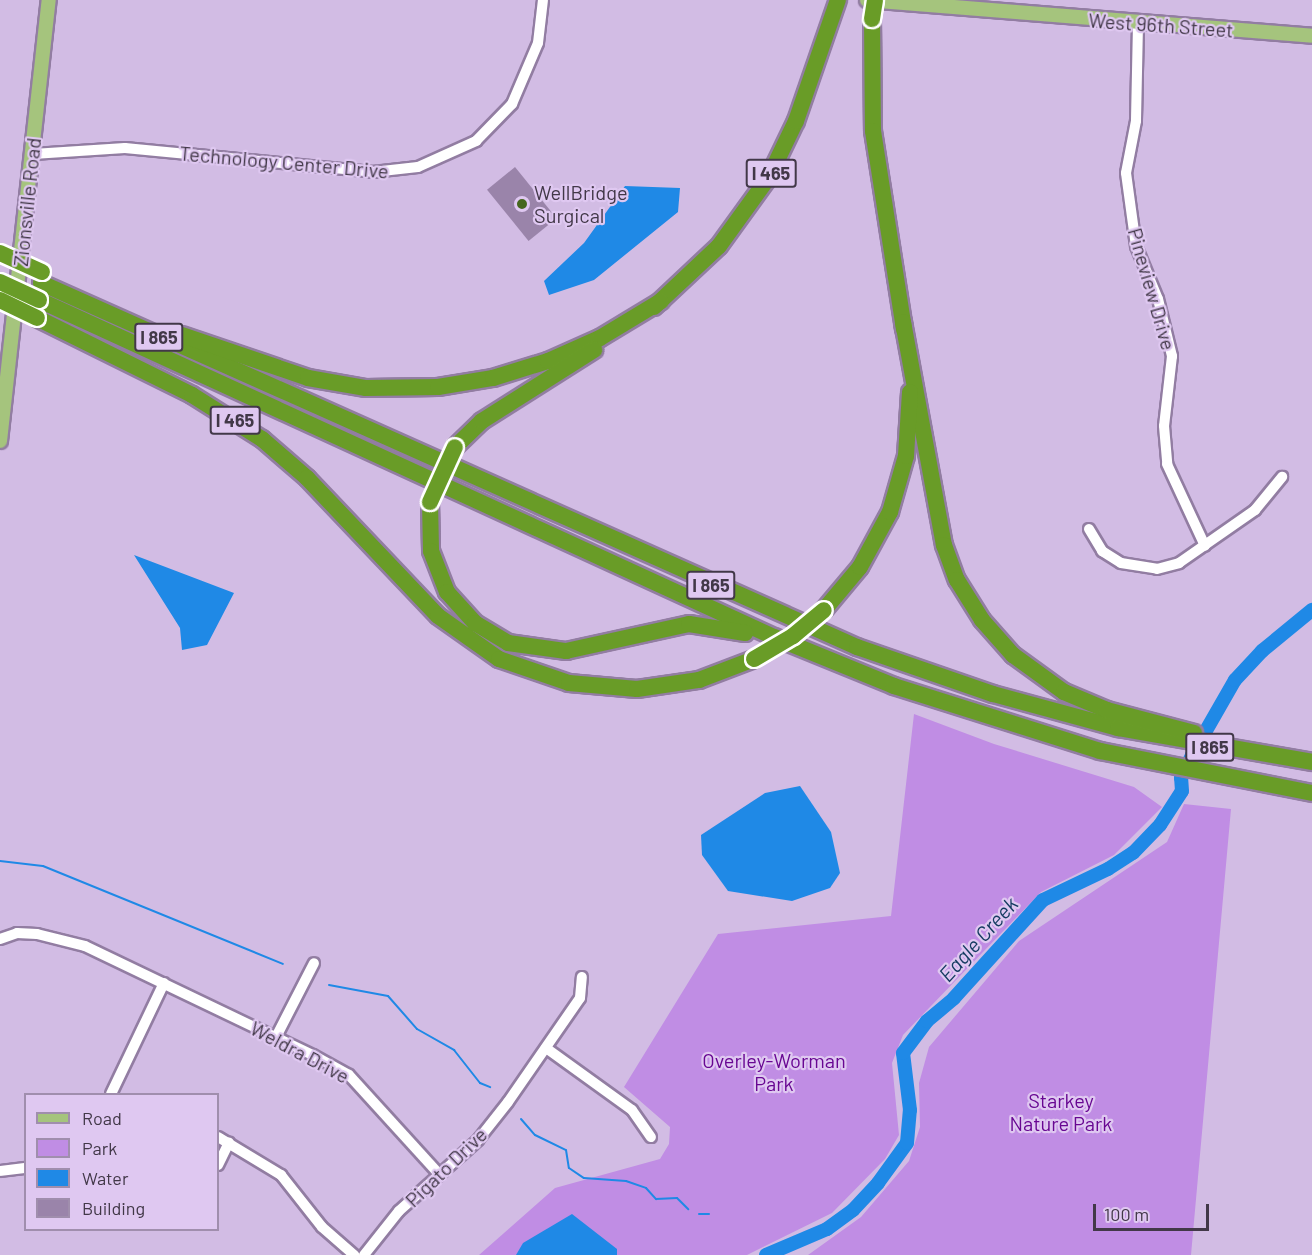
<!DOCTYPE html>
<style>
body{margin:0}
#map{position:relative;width:1312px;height:1255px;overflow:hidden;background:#d2bce4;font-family:Barlow,sans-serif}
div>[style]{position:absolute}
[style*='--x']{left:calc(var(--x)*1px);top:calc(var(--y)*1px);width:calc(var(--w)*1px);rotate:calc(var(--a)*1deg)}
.green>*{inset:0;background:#c08de4}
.water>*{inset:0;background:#1f89e6}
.stream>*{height:2px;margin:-1px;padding:0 1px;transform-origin:1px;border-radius:1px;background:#1f89e6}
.river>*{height:14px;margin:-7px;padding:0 7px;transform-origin:7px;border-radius:7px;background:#1f89e6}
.building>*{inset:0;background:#9a84aa;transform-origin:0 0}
.roads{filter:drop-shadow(2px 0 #927da2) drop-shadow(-2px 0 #927da2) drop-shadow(0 2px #927da2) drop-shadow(0 -2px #927da2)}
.minor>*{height:10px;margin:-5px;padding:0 5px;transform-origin:5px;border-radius:5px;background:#fff}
.major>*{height:14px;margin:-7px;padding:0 7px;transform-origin:7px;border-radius:7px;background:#a5c47d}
.highway>*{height:16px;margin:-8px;padding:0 8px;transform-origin:8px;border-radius:8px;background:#699c27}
.bridges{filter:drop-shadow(2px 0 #fff) drop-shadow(-2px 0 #fff) drop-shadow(0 2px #fff) drop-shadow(0 -2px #fff)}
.highway-bridge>*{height:16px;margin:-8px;padding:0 8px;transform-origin:8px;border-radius:8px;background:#699c27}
.dots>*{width:16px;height:16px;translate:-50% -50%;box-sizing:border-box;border:3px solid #dfc8f1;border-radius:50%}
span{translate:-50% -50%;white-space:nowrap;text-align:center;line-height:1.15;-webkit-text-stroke:4.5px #dfc8f1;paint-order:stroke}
.shield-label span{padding:2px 4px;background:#dfc8f1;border:2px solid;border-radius:4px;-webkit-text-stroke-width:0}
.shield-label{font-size:18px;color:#423848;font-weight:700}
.street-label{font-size:20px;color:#423848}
.poi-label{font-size:20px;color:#423848}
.left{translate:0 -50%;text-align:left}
.park-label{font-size:20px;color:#680792}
.water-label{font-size:21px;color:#153c61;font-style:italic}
.legend{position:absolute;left:24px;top:1093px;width:195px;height:138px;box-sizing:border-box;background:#dfc8f1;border:2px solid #a08ead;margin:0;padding:8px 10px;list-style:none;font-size:18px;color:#423848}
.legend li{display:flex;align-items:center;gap:12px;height:30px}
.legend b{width:30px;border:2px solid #a08ead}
.scale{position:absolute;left:1093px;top:1204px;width:116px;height:27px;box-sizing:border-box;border:3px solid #423848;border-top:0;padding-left:8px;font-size:18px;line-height:21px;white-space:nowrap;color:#423848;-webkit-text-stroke:4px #dfc8f1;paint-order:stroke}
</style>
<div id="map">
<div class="green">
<i style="clip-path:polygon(914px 714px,994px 744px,1134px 787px,1162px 807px,1114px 855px,1041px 892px,903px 1035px,892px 1063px,899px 1135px,885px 1159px,832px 1213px,747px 1255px,479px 1255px,555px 1188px,660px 1159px,669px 1144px,670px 1127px,624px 1087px,718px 934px,891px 916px)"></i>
<i style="clip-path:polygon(1184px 804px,1231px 809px,1191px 1255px,808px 1255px,861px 1217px,909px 1161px,920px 1127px,919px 1083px,929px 1047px,1019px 941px,1167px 842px)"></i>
</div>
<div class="water">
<i style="clip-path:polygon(625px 186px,680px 188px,678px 212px,594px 280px,549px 295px,544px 281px,584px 243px)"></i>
<i style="clip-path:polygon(134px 555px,234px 593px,207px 645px,182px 650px,180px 628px)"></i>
<i style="clip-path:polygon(800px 786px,831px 832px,840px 873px,830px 888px,792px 901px,728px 891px,702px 855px,701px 835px,765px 793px)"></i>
<i style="clip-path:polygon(572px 1214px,617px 1249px,617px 1255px,516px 1255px,523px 1243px)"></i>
</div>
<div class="stream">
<i style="--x:0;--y:861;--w:43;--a:6.6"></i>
<i style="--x:43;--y:866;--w:259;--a:22.2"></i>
<i style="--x:329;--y:985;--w:60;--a:10.6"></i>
<i style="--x:388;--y:996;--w:44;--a:48.7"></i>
<i style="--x:417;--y:1029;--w:43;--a:29.6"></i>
<i style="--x:454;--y:1050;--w:42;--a:51.8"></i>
<i style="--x:480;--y:1083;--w:11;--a:22"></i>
<i style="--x:521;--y:1119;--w:21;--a:49"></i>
<i style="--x:535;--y:1135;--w:34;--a:26"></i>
<i style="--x:566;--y:1150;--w:18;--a:81"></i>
<i style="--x:569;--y:1168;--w:18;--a:34"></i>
<i style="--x:584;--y:1178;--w:42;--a:4.1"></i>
<i style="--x:626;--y:1181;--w:21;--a:19"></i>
<i style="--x:646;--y:1188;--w:15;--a:48"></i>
<i style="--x:656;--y:1199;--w:21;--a:-3"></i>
<i style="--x:677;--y:1198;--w:16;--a:45"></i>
<i style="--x:699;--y:1214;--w:10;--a:0"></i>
</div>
<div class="river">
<i style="--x:766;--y:1255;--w:66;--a:-23.1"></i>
<i style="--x:827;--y:1229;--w:32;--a:-36"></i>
<i style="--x:853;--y:1210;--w:37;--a:-47"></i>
<i style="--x:878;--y:1183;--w:49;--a:-54.1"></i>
<i style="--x:907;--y:1143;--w:33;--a:-85"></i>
<i style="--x:910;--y:1110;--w:57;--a:-97"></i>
<i style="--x:903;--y:1053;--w:40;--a:-53"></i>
<i style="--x:927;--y:1021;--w:35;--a:-40"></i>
<i style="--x:954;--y:998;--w:132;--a:-47.8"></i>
<i style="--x:1043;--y:900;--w:72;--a:-25.5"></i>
<i style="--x:1108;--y:869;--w:30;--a:-33"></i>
<i style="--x:1133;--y:853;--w:39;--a:-46"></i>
<i style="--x:1160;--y:825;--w:40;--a:-57.1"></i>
<i style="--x:1182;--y:791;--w:13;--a:-94"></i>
<i style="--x:1181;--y:778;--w:25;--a:-64"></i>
<i style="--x:1192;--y:755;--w:86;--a:-60.2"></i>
<i style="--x:1235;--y:680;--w:40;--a:-47"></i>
<i style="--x:1262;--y:651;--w:65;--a:-39.4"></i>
</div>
<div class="building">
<i style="left:515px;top:167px;width:66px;height:36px;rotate:51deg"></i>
</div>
<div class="roads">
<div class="minor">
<i style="--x:1138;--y:24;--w:97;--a:91.2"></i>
<i style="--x:1136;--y:121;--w:53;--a:100.9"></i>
<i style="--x:1126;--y:173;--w:74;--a:82.2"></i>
<i style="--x:1136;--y:246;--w:57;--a:67.5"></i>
<i style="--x:1158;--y:299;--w:59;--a:76.2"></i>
<i style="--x:1172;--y:356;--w:70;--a:96.5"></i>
<i style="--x:1164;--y:426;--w:38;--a:85"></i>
<i style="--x:1167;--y:464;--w:90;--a:65.1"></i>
<i style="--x:33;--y:154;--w:92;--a:-3.7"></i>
<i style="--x:125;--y:148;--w:249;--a:5.5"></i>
<i style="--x:373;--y:172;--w:45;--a:-6.3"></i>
<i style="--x:418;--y:167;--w:64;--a:-24.1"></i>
<i style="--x:476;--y:141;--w:52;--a:-45.8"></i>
<i style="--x:512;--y:104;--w:66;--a:-66.9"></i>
<i style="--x:538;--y:43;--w:43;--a:-83.4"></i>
<i style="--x:1089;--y:529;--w:26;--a:59"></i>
<i style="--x:1102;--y:551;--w:22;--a:32"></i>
<i style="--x:1121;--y:563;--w:36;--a:9"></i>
<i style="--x:1157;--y:569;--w:23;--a:-15"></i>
<i style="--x:1179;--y:563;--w:93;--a:-34.9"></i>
<i style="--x:1255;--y:510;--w:43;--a:-50.7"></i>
<i style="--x:0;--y:939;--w:18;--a:-19"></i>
<i style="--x:17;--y:933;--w:20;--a:3"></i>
<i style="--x:37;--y:934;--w:49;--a:14"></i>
<i style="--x:85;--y:946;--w:253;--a:25.6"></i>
<i style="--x:313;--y:1055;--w:41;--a:29.1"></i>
<i style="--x:349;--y:1075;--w:135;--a:47.7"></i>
<i style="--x:276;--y:1037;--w:83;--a:-62.8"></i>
<i style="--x:546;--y:1048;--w:106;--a:35.8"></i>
<i style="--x:632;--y:1110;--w:33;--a:55"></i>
<i style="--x:111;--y:1094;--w:123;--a:-64.5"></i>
<i style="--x:218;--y:1137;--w:74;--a:31.1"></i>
<i style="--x:281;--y:1175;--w:66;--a:51.7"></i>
<i style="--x:322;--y:1227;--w:43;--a:41.2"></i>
<i style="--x:218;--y:1165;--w:25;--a:-64"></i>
<i style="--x:0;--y:1171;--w:26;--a:-7"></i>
<i style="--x:364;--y:1255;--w:56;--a:-51.5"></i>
<i style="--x:399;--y:1211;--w:106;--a:-41.9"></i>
<i style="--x:478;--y:1140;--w:48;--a:-51.7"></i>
<i style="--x:508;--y:1102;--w:126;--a:-55.3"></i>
<i style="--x:580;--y:998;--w:21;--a:-85"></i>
</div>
<div class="major">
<i style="--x:867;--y:0;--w:446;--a:4.6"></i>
<i style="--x:0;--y:441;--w:444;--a:-83.7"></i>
</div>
<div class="highway">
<i style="--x:872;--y:19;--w:112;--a:89.5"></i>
<i style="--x:873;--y:131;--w:201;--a:81.1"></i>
<i style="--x:41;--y:283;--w:894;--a:24.04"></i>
<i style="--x:857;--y:647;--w:144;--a:19.1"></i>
<i style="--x:993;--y:694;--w:130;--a:15.2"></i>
<i style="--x:1118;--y:728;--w:197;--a:9.9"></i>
<i style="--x:39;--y:300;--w:809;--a:24.63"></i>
<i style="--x:774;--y:637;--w:130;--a:22.2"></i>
<i style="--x:894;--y:686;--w:216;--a:17.5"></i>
<i style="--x:1100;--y:751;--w:216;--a:11.2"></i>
<i style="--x:654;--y:307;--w:89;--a:-43.2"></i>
<i style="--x:719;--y:246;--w:85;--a:-54.1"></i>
<i style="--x:769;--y:177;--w:62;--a:-64.3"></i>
<i style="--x:796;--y:121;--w:128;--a:-70.9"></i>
<i style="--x:37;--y:318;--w:173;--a:26.4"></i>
<i style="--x:192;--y:395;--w:83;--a:32.2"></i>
<i style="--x:262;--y:439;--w:60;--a:40.9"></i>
<i style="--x:307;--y:478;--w:190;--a:46.5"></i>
<i style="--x:438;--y:616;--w:75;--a:35.2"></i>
<i style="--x:499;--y:659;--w:74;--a:18.9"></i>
<i style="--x:569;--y:683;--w:68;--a:5"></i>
<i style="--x:637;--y:689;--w:63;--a:-8.3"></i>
<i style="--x:699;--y:680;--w:59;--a:-20.9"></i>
<i style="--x:903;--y:322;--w:227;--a:79.6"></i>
<i style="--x:944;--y:545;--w:37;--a:70"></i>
<i style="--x:957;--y:580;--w:47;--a:58"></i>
<i style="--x:982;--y:620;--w:47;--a:48.5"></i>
<i style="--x:1013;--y:655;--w:63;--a:36"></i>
<i style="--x:1064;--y:692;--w:47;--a:22.7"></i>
<i style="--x:1107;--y:710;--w:90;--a:14.8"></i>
<i style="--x:182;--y:335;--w:133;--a:18.8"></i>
<i style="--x:308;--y:378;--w:59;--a:9.8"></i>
<i style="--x:366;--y:388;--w:72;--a:-0.8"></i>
<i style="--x:438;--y:387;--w:56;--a:-9.3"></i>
<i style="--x:493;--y:378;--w:58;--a:-17.2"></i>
<i style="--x:548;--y:361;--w:57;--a:-23.9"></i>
<i style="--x:600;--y:338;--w:71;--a:-31.2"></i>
<i style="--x:455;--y:447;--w:37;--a:-44"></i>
<i style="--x:482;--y:421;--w:133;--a:-32.4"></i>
<i style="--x:430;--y:502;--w:49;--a:88.8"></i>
<i style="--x:431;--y:551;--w:44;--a:68.7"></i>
<i style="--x:447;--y:592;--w:42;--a:47.9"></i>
<i style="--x:475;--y:623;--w:39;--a:31"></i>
<i style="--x:508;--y:643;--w:59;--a:7.9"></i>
<i style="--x:566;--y:651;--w:126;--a:-12.4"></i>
<i style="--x:689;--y:624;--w:57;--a:9.1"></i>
<i style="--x:824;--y:610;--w:56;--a:-50.1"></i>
<i style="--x:860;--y:567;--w:63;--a:-61.4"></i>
<i style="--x:890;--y:512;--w:58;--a:-74.1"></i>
<i style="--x:906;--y:456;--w:64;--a:-86.4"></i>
</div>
</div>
<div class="bridges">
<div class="highway-bridge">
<i style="--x:872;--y:19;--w:19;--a:-81"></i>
<i style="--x:0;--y:253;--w:46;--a:24.3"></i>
<i style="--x:0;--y:282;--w:43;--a:24.8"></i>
<i style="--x:0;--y:300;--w:41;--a:25.9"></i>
<i style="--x:430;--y:502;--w:60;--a:-65.6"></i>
<i style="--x:754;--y:659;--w:45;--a:-30.5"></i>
<i style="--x:793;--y:636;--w:40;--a:-40"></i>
</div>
</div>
<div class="dots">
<i style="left:522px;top:204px;background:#46671e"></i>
</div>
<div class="shield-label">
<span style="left:771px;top:173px">I 465</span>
<span style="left:159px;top:337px">I 865</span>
<span style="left:235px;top:420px">I 465</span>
<span style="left:711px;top:585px">I 865</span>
<span style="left:1210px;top:747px">I 865</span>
</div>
<div class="street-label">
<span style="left:1161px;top:25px;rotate:4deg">West 96th Street</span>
<span style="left:284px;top:162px;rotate:5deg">Technology Center Drive</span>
<span style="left:27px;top:202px;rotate:-84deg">Zionsville Road</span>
<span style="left:1152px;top:289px;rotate:74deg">Pineview Drive</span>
<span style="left:300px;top:1052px;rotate:28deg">Weldra Drive</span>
<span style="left:446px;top:1167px;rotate:-44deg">Pigato Drive</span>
</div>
<div class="poi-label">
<span class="left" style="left:534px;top:204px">WellBridge<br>Surgical</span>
</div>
<div class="park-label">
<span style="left:774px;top:1072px">Overley-Worman<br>Park</span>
<span style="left:1061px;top:1112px">Starkey<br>Nature Park</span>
</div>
<div class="water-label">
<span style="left:978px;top:939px;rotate:-48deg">Eagle Creek</span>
</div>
<ul class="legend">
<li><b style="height:8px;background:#a5c47d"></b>Road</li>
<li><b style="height:16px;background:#c08de4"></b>Park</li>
<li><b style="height:16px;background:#1f89e6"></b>Water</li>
<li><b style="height:16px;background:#9a84aa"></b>Building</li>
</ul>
<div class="scale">100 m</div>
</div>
